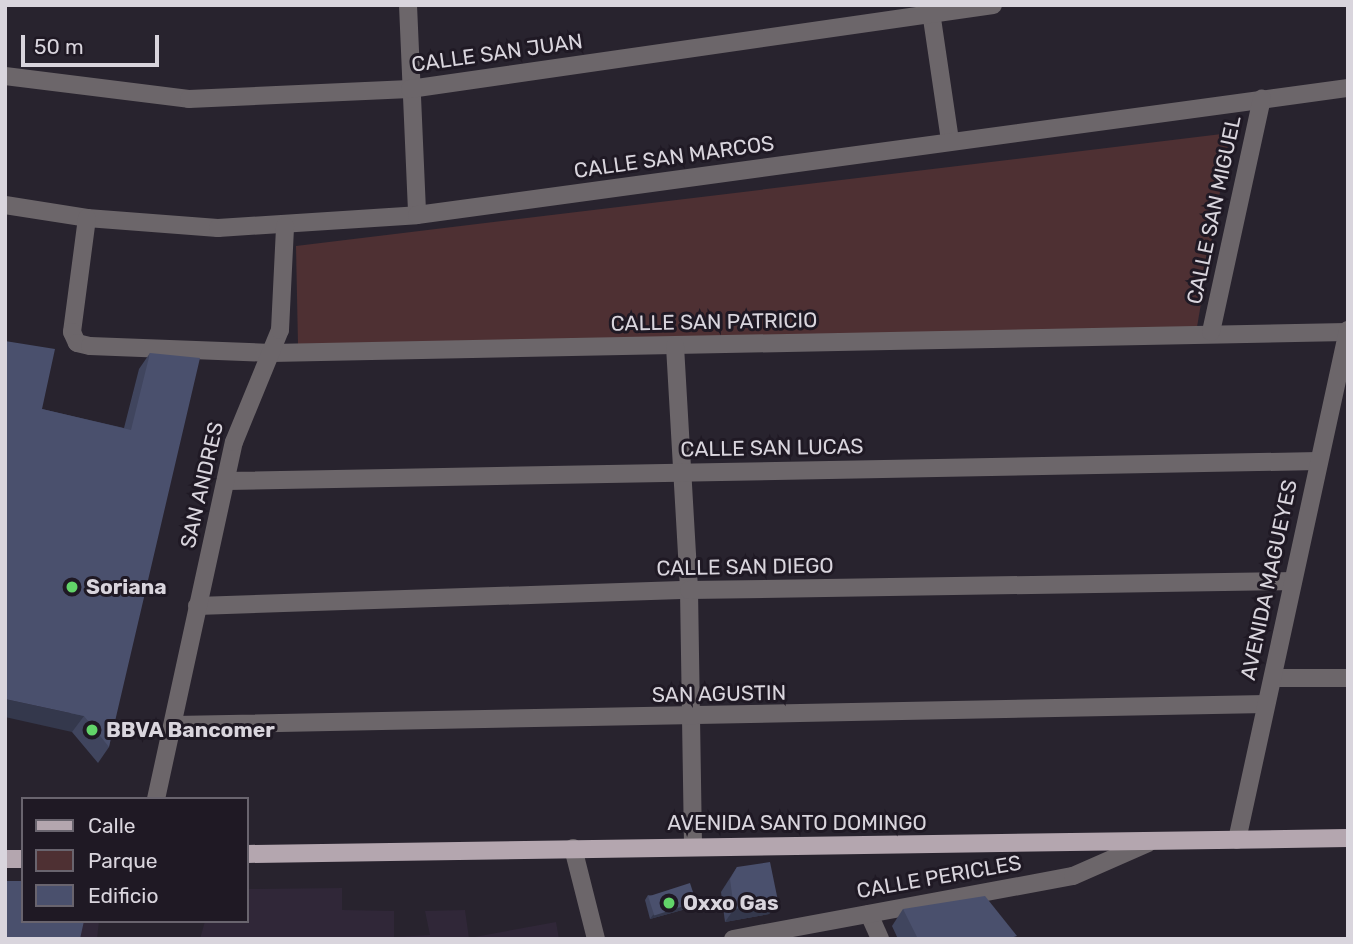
<!DOCTYPE html>
<style>
body{margin:0}
#map{position:relative;width:1353px;height:944px;overflow:hidden;background:#28232e;font-family:Rubik,sans-serif}
div>[style]{position:absolute}
[style*='--x']{left:calc(var(--x)*1px);top:calc(var(--y)*1px);width:calc(var(--w)*1px);rotate:calc(var(--a)*1deg)}
.built>*{inset:0;background:#302738}
.green>*{inset:0;background:#4e3033}
.minor>*{height:18px;margin:-9px;padding:0 9px;transform-origin:9px;border-radius:9px;background:#6c666a}
.major>*{height:18px;margin:-9px;padding:0 9px;transform-origin:9px;border-radius:9px;background:#b4a6af}
.wall>*{inset:0;background:#40455e}
.shaded-wall>*{inset:0;background:#34384c}
.building>*{inset:0;background:#4a506d;transform-origin:0 0}
.dots>*{width:19px;height:19px;translate:-50% -50%;box-sizing:border-box;border:4px solid #1f1924;border-radius:50%}
span{translate:-50% -50%;white-space:nowrap;text-align:center;line-height:1.15;-webkit-text-stroke:6px #1f1924;paint-order:stroke}
.street-label{font-size:21px;color:#d9d5dd}
.poi-label{font-size:21px;color:#d9d5dd;font-weight:700}
.left{translate:0 -50%;text-align:left}
.frame{position:absolute;inset:0;border:7px solid #d9d5dd;pointer-events:none}
.legend{position:absolute;left:21px;top:797px;width:228px;height:126px;box-sizing:border-box;background:#1f1924;border:2px solid #69646e;margin:0;padding:9px 12px;list-style:none;font-size:21px;color:#d9d5dd}
.legend li{display:flex;align-items:center;gap:14px;height:35px}
.legend b{width:35px;border:2px solid #69646e}
.scale{position:absolute;left:21px;top:35px;width:138px;height:32px;box-sizing:border-box;border:4px solid #d9d5dd;border-top:0;padding-left:9px;font-size:21px;line-height:24px;white-space:nowrap;color:#d9d5dd;-webkit-text-stroke:5px #1f1924;paint-order:stroke}
</style>
<div id="map">
<div class="built">
<i style="clip-path:polygon(342px 888px,342px 910px,394px 911px,394px 937px,430px 935px,425px 911px,465px 910px,469px 938px,556px 922px,559px 939px,200px 939px,205px 921px,247px 921px,247px 889px)"></i>
<i style="clip-path:polygon(77px 921px,99px 921px,97px 939px,73px 939px)"></i>
</div>
<div class="green">
<i style="clip-path:polygon(1230px 133px,1197px 327px,298px 344px,296px 246px)"></i>
</div>
<div class="minor">
<i style="--x:408;--y:5;--w:210;--a:87.5"></i>
<i style="--x:930;--y:5;--w:137;--a:81.6"></i>
<i style="--x:5;--y:76;--w:185;--a:7.1"></i>
<i style="--x:189;--y:99;--w:221;--a:-2.6"></i>
<i style="--x:410;--y:89;--w:589;--a:-8.2"></i>
<i style="--x:5;--y:205;--w:83;--a:9"></i>
<i style="--x:87;--y:218;--w:131;--a:4.4"></i>
<i style="--x:218;--y:228;--w:199;--a:-3.7"></i>
<i style="--x:417;--y:215;--w:940;--a:-7.77"></i>
<i style="--x:87;--y:218;--w:115;--a:97.5"></i>
<i style="--x:72;--y:332;--w:12;--a:66"></i>
<i style="--x:77;--y:343;--w:13;--a:13"></i>
<i style="--x:90;--y:346;--w:181;--a:2.2"></i>
<i style="--x:271;--y:353;--w:1076;--a:-1.12"></i>
<i style="--x:1211;--y:332;--w:239;--a:-77.7"></i>
<i style="--x:675;--y:346;--w:244;--a:86.7"></i>
<i style="--x:689;--y:590;--w:256;--a:89.1"></i>
<i style="--x:227;--y:481;--w:1091;--a:-1.05"></i>
<i style="--x:197;--y:606;--w:492;--a:-1.9"></i>
<i style="--x:689;--y:590;--w:604;--a:-0.85"></i>
<i style="--x:1273;--y:678;--w:75;--a:0"></i>
<i style="--x:174;--y:725;--w:1092;--a:-1.1"></i>
<i style="--x:156;--y:799;--w:365;--a:-77.7"></i>
<i style="--x:234;--y:442;--w:121;--a:-67.7"></i>
<i style="--x:280;--y:330;--w:104;--a:-87.2"></i>
<i style="--x:1237;--y:840;--w:522;--a:-77.72"></i>
<i style="--x:573;--y:848;--w:94;--a:75.8"></i>
<i style="--x:869;--y:914;--w:27;--a:66"></i>
<i style="--x:733;--y:939;--w:346;--a:-10.5"></i>
<i style="--x:1073;--y:876;--w:82;--a:-23.7"></i>
</div>
<div class="major">
<i style="--x:247;--y:854;--w:1101;--a:-0.83"></i>
<i style="--x:5;--y:859;--w:18;--a:0"></i>
</div>
<div class="wall">
<i style="clip-path:polygon(150px 353px,109px 747px,98px 763px,72px 732px,42px 409px,124px 428px,139px 369px)"></i>
<i style="clip-path:polygon(737px 867px,778px 901px,769px 914px,725px 922px,721px 892px)"></i>
<i style="clip-path:polygon(648px 895px,696px 902px,693px 907px,650px 919px,645px 900px)"></i>
<i style="clip-path:polygon(903px 909px,1015px 939px,898px 939px,892px 926px)"></i>
</div>
<div class="shaded-wall">
<i style="clip-path:polygon(5px 699px,84px 716px,72px 732px,5px 717px)"></i>
<i style="clip-path:polygon(778px 901px,769px 914px,725px 922px,734px 909px)"></i>
<i style="clip-path:polygon(696px 902px,693px 907px,650px 919px,653px 915px)"></i>
</div>
<div class="building">
<i style="clip-path:polygon(5px 341px,55px 349px,42px 409px,131px 430px,150px 353px,200px 358px,109px 747px,84px 716px,5px 699px)"></i>
<i style="clip-path:polygon(770px 862px,778px 901px,734px 909px,730px 879px,737px 867px)"></i>
<i style="clip-path:polygon(5px 881px,23px 881px,23px 921px,84px 921px,80px 939px,5px 939px)"></i>
<i style="left:690px;top:883px;width:20px;height:44px;rotate:72deg"></i>
<i style="clip-path:polygon(985px 896px,1017px 936px,1007px 939px,918px 939px,903px 909px)"></i>
</div>
<div class="dots">
<i style="left:72px;top:587px;background:#62d469"></i>
<i style="left:92px;top:730px;background:#62d469"></i>
<i style="left:669px;top:903px;background:#62d469"></i>
</div>
<div class="street-label">
<span style="left:497px;top:53px;rotate:-8deg">CALLE SAN JUAN</span>
<span style="left:674px;top:157px;rotate:-8deg">CALLE SAN MARCOS</span>
<span style="left:1214px;top:210px;rotate:-78deg">CALLE SAN MIGUEL</span>
<span style="left:714px;top:322px;rotate:-1deg">CALLE SAN PATRICIO</span>
<span style="left:772px;top:448px;rotate:-1deg">CALLE SAN LUCAS</span>
<span style="left:202px;top:485px;rotate:-77deg">SAN ANDRES</span>
<span style="left:745px;top:567px;rotate:-1deg">CALLE SAN DIEGO</span>
<span style="left:1269px;top:580px;rotate:-78deg">AVENIDA MAGUEYES</span>
<span style="left:719px;top:694px;rotate:-1deg">SAN AGUSTIN</span>
<span style="left:797px;top:823px">AVENIDA SANTO DOMINGO</span>
<span style="left:939px;top:877px;rotate:-10deg">CALLE PERICLES</span>
</div>
<div class="poi-label">
<span class="left" style="left:86px;top:587px">Soriana</span>
<span class="left" style="left:106px;top:730px">BBVA Bancomer</span>
<span class="left" style="left:683px;top:903px">Oxxo Gas</span>
</div>
<div class="frame"></div>
<ul class="legend">
<li><b style="height:9px;background:#b4a6af"></b>Calle</li>
<li><b style="height:19px;background:#4e3033"></b>Parque</li>
<li><b style="height:19px;background:#4a506d"></b>Edificio</li>
</ul>
<div class="scale">50 m</div>
</div>
